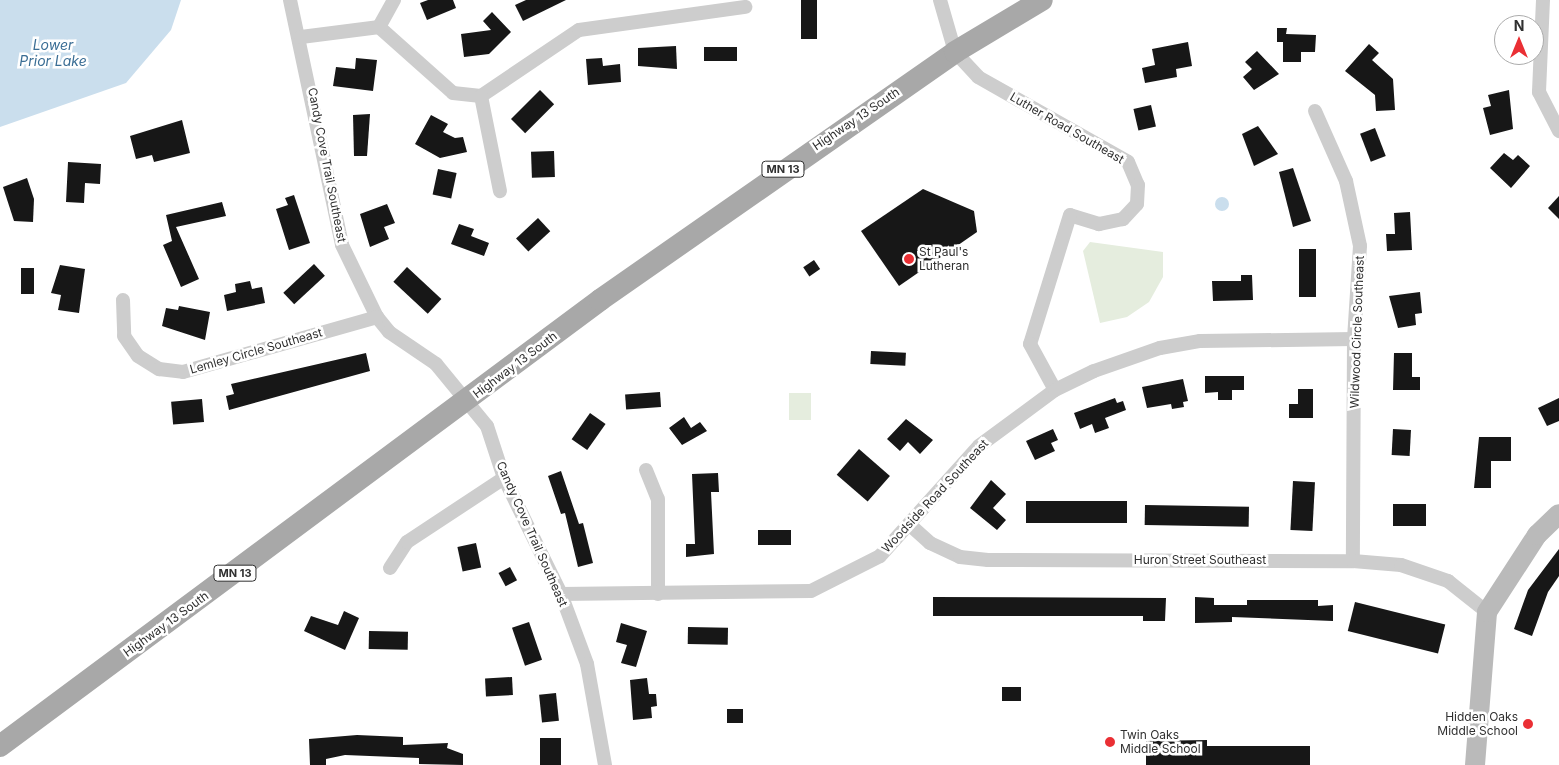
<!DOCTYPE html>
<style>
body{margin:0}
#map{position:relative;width:1559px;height:765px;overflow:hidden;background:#fff;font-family:Inter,sans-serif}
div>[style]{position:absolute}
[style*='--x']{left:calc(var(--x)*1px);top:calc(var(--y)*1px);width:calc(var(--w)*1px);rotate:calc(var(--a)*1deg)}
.green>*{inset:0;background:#e5edde;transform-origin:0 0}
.water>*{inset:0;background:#cadeed}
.round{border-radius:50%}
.building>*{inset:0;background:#171717;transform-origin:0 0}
.street>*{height:14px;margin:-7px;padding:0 7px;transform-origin:7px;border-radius:7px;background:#cdcdcd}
.secondary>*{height:20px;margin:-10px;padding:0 10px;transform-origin:10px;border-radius:10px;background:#bababa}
.primary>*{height:22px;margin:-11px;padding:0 11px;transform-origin:11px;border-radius:11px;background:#a8a8a8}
.dots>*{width:14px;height:14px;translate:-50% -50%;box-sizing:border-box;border:2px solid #fff;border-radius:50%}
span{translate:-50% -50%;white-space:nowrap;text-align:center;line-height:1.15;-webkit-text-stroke:5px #fff;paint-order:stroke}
.shield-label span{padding:1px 4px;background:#fff;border:1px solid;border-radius:4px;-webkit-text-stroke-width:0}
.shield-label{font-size:11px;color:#303030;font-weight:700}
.street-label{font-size:12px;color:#303030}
.poi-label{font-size:12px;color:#303030}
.left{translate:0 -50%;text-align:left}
.right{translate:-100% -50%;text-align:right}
.water-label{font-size:14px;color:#3b6e95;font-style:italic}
.north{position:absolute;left:1494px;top:15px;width:50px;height:50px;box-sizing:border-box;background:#fff;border:1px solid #acacac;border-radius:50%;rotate:0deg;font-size:14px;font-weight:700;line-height:20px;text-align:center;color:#303030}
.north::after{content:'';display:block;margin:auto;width:18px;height:22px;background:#ea2f34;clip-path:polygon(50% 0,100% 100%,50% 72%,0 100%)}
</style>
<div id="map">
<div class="green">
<i style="clip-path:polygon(1090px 242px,1163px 252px,1163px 277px,1149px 302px,1127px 317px,1100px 323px,1083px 251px)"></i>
<i style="left:789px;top:393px;width:22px;height:27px"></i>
</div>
<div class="water">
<i style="clip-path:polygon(0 0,181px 0,171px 30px,126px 83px,0 127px)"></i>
<i class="round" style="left:1215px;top:197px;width:14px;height:14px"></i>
</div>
<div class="building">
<i style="clip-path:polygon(428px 0,453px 0,456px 8px,427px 20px,420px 3px)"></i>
<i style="clip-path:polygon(526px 0,566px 0,523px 21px,515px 5px)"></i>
<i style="left:801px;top:0;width:16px;height:39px"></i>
<i style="clip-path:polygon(492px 12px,511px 32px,489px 54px,464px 57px,461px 34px,491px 30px,483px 21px)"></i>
<i style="clip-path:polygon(1277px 28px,1287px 28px,1286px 34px,1316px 35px,1315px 52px,1301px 52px,1301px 62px,1283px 62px,1283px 42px,1277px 42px)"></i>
<i style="clip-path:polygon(1188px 42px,1192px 66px,1176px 69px,1177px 77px,1145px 83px,1142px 68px,1155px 65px,1152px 49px)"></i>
<i style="clip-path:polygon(1369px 44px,1379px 53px,1372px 60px,1393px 79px,1395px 110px,1376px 111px,1375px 95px,1345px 71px)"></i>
<i style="clip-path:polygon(676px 46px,677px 69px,638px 66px,638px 48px)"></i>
<i style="left:737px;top:47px;width:14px;height:33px;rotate:90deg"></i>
<i style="clip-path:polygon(1257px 51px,1279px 74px,1254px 90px,1243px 77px,1252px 69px,1245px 62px)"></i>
<i style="clip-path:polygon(356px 58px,377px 60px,373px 91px,333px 86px,336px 67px,355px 69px)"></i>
<i style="clip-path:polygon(602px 58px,603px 66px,620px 64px,621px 82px,588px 85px,586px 59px)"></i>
<i style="left:540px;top:90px;width:20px;height:41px;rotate:45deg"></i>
<i style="clip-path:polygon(1509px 90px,1513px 129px,1490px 135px,1483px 108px,1491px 106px,1488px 95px)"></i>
<i style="left:1151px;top:105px;width:22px;height:18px;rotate:77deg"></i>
<i style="clip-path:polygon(370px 114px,367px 156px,354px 156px,353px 115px)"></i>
<i style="clip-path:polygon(431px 115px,448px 124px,443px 132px,455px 138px,463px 137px,467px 152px,440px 158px,415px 144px)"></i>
<i style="clip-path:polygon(182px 120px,190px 153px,154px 162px,152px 155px,136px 159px,130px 136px)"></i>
<i style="clip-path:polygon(1258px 126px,1278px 154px,1254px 166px,1242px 134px)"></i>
<i style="left:1375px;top:128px;width:30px;height:16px;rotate:69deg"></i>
<i style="left:554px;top:151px;width:26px;height:23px;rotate:88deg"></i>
<i style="clip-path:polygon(1504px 153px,1513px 160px,1518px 155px,1530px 166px,1511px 188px,1490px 168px)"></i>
<i style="clip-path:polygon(68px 162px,101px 164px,100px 184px,85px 183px,84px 203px,66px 202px)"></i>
<i style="clip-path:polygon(1293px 168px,1311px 221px,1293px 227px,1279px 172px)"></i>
<i style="left:438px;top:169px;width:19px;height:26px;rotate:12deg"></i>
<i style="clip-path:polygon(27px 178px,34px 199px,33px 222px,14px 221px,3px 187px)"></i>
<i style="clip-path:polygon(923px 189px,974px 211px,977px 232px,899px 286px,861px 231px)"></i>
<i style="clip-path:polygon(294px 195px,310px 243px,289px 250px,276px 209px,288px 205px,285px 198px)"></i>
<i style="clip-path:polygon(1559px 196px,1559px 219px,1548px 208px)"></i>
<i style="clip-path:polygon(222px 202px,226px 216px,176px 227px,199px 279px,181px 287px,163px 245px,172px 241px,166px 215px)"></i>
<i style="clip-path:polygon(387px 204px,395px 223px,384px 227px,389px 239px,370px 247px,360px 214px)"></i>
<i style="clip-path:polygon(1410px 212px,1412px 250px,1387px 251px,1386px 234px,1395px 234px,1394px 213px)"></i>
<i style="left:538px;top:218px;width:18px;height:30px;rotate:47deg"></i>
<i style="clip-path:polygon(459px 224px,474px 229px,471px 236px,489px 243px,484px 256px,451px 244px)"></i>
<i style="left:1299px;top:249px;width:17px;height:48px"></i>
<i style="left:814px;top:260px;width:11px;height:13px;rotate:56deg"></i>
<i style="left:314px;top:264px;width:16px;height:42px;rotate:47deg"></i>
<i style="clip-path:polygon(60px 265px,85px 269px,79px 313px,58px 310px,61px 295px,51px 293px)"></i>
<i style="left:407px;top:267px;width:47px;height:20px;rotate:43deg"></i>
<i style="left:21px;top:268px;width:13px;height:26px"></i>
<i style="clip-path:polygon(1241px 275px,1252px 275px,1253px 300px,1213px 301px,1212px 281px,1241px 281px)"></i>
<i style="clip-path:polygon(250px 281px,252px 289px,262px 287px,265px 303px,227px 311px,224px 295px,236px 292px,235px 284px)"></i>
<i style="clip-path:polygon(1420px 292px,1422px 313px,1415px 314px,1416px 325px,1398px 328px,1389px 296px)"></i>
<i style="clip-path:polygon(179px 306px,210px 312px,205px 340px,162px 326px,166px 308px,178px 310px)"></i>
<i style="left:871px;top:351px;width:35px;height:13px;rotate:3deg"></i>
<i style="clip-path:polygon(366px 353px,370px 371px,229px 410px,226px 396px,234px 394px,231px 384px)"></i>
<i style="clip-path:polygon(1394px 353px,1412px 353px,1412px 377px,1420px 377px,1420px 390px,1393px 390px)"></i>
<i style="clip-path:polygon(1205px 376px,1244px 376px,1244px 390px,1232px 390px,1232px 400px,1218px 400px,1218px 392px,1205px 393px)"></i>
<i style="clip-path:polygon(1183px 379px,1188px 401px,1183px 402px,1184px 407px,1172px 409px,1171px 404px,1147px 408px,1142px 387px)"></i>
<i style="clip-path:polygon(1298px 389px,1313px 389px,1313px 418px,1289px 418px,1289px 404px,1298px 404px)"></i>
<i style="left:660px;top:392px;width:15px;height:35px;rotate:86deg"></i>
<i style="clip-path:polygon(1115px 398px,1117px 403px,1123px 401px,1126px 410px,1105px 418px,1109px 428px,1095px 433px,1092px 424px,1080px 429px,1074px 413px)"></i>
<i style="clip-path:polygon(1559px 398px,1559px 421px,1547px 426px,1538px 408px)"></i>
<i style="left:202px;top:399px;width:23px;height:31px;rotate:85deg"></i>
<i style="left:590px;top:413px;width:19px;height:32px;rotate:35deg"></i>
<i style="clip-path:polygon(684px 417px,691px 428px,700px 422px,707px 431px,682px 445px,669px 428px)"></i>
<i style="clip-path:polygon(906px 419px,933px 440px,920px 454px,908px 442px,900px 451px,887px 439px)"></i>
<i style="clip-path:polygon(1053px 429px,1058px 440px,1051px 443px,1055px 451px,1035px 460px,1026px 441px)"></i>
<i style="left:1393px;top:429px;width:18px;height:26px;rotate:3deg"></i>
<i style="clip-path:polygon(1479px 437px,1511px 437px,1511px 461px,1491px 461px,1491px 488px,1474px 488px)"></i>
<i style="left:859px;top:449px;width:41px;height:34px;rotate:41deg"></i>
<i style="clip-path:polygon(561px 471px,579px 524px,583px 523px,593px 563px,578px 567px,565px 513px,561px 514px,548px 476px)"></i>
<i style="clip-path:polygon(718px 473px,719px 492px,711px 492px,714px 554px,686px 557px,686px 544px,695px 544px,692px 474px)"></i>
<i style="clip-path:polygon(991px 480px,1006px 494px,993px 508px,1006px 520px,997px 530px,970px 508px)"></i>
<i style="left:1293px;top:481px;width:22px;height:49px;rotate:3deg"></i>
<i style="left:1127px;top:501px;width:22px;height:101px;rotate:90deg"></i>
<i style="left:1393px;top:504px;width:33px;height:22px"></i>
<i style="left:1145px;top:505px;width:104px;height:20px;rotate:1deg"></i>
<i style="left:791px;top:530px;width:15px;height:33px;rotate:90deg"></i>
<i style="left:476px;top:543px;width:25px;height:19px;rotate:78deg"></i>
<i style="clip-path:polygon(1559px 549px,1559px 576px,1548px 592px,1532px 636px,1514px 629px,1528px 590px)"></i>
<i style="left:510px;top:567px;width:15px;height:13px;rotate:62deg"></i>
<i style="clip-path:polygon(933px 597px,1166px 598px,1165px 621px,1143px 621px,1143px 616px,933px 616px)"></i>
<i style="clip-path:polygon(1195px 597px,1214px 598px,1214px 605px,1247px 605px,1247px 600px,1318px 600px,1318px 606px,1333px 605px,1333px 621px,1232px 617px,1232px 622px,1195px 623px)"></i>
<i style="left:1355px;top:602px;width:93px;height:30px;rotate:14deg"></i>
<i style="clip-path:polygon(344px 611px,359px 618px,345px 650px,304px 631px,311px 616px,338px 625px)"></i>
<i style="left:529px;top:622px;width:40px;height:18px;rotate:71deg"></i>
<i style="clip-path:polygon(621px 623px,647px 631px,636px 667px,621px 663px,627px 645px,616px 642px)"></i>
<i style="left:688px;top:627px;width:40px;height:17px;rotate:1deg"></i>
<i style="left:369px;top:631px;width:39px;height:18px;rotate:1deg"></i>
<i style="left:512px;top:677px;width:18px;height:27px;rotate:87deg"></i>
<i style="clip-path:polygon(647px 678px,649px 694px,656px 694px,657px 706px,651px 707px,652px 718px,633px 720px,630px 680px)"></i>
<i style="left:1002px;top:687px;width:19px;height:14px"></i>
<i style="left:556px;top:693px;width:28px;height:17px;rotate:84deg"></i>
<i style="left:727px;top:709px;width:16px;height:14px"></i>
<i style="clip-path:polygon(357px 735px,403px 737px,403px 745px,448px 743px,447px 748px,463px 754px,463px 765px,419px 764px,419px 758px,345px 755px,326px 759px,326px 765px,310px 765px,309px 739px)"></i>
<i style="left:540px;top:738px;width:21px;height:27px"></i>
<i style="clip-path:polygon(1207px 740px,1207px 746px,1310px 746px,1310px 765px,1146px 765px,1146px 741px)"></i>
</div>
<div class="street">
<i style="--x:290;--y:0;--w:250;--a:78"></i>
<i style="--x:342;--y:245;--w:80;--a:64.1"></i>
<i style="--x:377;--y:317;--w:19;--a:51"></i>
<i style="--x:389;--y:332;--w:57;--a:34.2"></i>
<i style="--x:436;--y:364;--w:80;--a:50.6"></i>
<i style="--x:487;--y:426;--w:55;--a:71.9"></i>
<i style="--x:504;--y:478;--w:129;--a:63.8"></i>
<i style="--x:561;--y:594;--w:75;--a:69.6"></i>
<i style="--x:587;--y:664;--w:103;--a:79.9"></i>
<i style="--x:940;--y:0;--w:54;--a:73.9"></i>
<i style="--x:955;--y:52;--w:34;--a:47"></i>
<i style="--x:978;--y:77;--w:172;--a:29.5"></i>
<i style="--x:1128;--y:162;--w:25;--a:67"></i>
<i style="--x:1138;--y:185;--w:19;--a:93"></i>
<i style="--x:1137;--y:204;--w:21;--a:133"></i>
<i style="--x:1123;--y:219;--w:25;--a:168"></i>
<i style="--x:1099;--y:224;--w:30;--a:-163"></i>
<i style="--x:1070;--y:215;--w:135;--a:107.2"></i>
<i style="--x:1030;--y:344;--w:52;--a:61.5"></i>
<i style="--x:1543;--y:0;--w:92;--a:92.5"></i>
<i style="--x:1539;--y:92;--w:44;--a:62.9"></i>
<i style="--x:379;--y:27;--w:99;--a:41.7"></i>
<i style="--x:453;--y:93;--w:28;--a:6"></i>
<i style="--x:481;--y:96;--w:118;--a:-34"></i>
<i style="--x:579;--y:30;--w:168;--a:-7.9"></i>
<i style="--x:301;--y:37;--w:79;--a:-7.3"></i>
<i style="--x:379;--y:27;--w:31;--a:-61"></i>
<i style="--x:481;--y:96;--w:97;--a:78.7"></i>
<i style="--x:1315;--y:111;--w:77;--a:66.1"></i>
<i style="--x:1346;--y:181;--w:66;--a:77.8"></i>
<i style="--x:1360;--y:246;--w:93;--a:93.7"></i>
<i style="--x:1354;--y:339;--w:222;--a:90.3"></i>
<i style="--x:123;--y:300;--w:36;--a:88"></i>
<i style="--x:124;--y:336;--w:24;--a:55"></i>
<i style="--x:138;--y:356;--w:25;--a:32"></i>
<i style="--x:159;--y:369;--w:24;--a:7"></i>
<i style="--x:183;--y:372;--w:202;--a:-15.8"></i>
<i style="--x:646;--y:470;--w:31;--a:68"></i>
<i style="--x:658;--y:499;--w:95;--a:90"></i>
<i style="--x:910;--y:525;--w:27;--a:42"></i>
<i style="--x:930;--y:543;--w:33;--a:25"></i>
<i style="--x:960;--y:557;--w:28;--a:6"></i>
<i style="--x:988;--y:560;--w:365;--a:0.2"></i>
<i style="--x:1353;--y:561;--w:48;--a:4.8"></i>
<i style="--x:1401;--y:565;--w:50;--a:18.8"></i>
<i style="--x:1448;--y:581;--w:50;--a:38.5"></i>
<i style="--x:390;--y:568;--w:31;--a:-57"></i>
<i style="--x:407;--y:542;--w:116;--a:-33.4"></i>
<i style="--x:561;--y:594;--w:250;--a:-0.7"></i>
<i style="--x:811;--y:591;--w:77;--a:-26.9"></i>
<i style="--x:880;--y:556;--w:148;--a:-48"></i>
<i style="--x:979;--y:446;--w:94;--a:-36.4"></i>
<i style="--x:1055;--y:390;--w:43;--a:-26"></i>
<i style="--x:1094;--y:371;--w:70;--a:-19.2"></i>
<i style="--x:1160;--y:348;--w:41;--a:-9.9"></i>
<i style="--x:1200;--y:341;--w:154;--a:-0.7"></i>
</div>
<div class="secondary">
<i style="--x:1475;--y:765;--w:153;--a:-85.5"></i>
<i style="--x:1487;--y:612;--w:92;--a:-57"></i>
<i style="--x:1537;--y:535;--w:30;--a:-44"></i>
</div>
<div class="primary">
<i style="--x:0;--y:746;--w:748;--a:-36.62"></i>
<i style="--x:600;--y:300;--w:433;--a:-34.9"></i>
<i style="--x:955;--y:52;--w:101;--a:-30.9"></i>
</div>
<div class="dots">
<i style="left:909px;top:259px;background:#ea2f34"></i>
<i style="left:1528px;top:724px;background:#ea2f34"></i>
<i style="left:1110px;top:742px;background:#ea2f34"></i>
</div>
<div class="shield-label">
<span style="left:783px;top:169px">MN 13</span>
<span style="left:235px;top:573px">MN 13</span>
</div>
<div class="street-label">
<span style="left:856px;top:119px;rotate:-34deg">Highway 13 South</span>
<span style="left:1067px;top:128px;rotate:30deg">Luther Road Southeast</span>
<span style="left:327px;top:165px;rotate:79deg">Candy Cove Trail Southeast</span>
<span style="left:1357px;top:332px;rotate:-88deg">Wildwood Circle Southeast</span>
<span style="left:256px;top:351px;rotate:-16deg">Lemley Circle Southeast</span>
<span style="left:515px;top:365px;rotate:-37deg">Highway 13 South</span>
<span style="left:935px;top:496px;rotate:-47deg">Woodside Road Southeast</span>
<span style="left:532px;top:534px;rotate:66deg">Candy Cove Trail Southeast</span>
<span style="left:1200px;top:560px">Huron Street Southeast</span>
<span style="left:166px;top:624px;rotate:-36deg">Highway 13 South</span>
</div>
<div class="poi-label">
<span class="left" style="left:919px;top:259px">St Paul's<br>Lutheran</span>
<span class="right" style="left:1518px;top:724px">Hidden Oaks<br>Middle School</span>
<span class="left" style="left:1120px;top:742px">Twin Oaks<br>Middle School</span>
</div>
<div class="water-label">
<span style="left:53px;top:53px">Lower<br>Prior Lake</span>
</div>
<div class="north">N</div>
</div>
